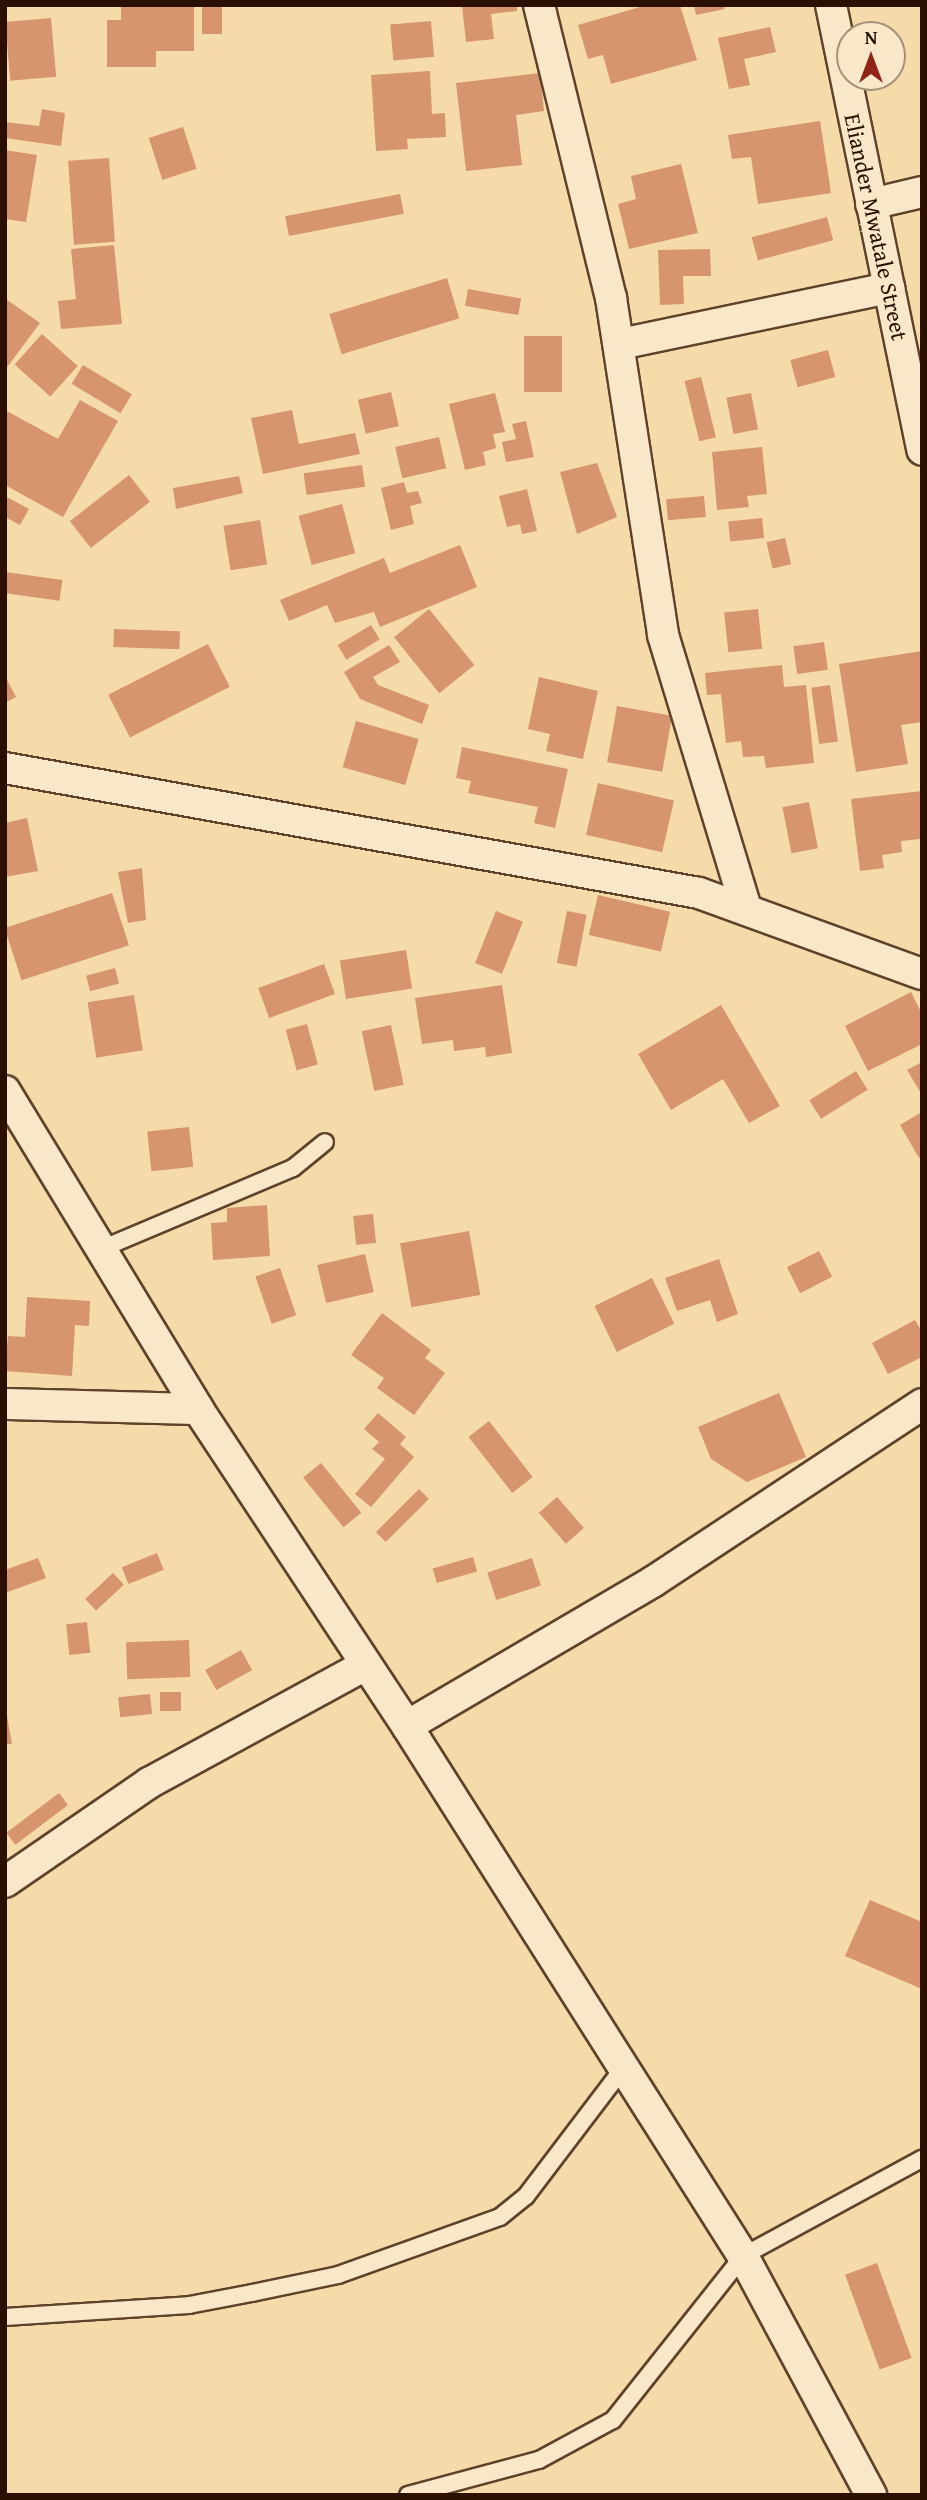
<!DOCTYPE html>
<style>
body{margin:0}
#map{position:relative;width:927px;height:2500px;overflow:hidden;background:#f5daaa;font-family:"Gentium Book Plus",serif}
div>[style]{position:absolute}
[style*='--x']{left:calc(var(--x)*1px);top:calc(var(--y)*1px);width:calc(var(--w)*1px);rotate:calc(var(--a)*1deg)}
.building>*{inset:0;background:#d6956f;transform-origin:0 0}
.roads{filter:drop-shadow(2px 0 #5e422a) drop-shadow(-2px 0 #5e422a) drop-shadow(0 2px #5e422a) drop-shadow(0 -2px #5e422a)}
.lane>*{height:16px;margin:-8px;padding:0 8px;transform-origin:8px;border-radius:8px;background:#f8e7c8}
.street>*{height:30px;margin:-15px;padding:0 15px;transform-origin:15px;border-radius:15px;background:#f8e7c8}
span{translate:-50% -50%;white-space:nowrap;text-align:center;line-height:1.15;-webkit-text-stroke:7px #f8e7c8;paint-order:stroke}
.street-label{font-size:23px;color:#2b0f00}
.frame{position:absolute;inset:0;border:7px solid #2b0f00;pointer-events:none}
.north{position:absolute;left:836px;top:21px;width:70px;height:70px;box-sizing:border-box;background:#f8e7c8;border:2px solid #a69178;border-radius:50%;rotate:0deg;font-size:19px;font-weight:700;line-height:28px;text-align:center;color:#2b0f00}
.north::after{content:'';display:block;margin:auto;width:24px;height:32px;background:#8f2418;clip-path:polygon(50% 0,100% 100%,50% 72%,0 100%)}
</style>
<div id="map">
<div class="building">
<i style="clip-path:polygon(121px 5px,194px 5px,194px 51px,156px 51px,156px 67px,107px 67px,107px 20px,121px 20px)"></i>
<i style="left:202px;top:5px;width:20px;height:29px"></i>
<i style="clip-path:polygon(462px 5px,517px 5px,517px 11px,491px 14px,494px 39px,466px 42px)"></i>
<i style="clip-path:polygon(647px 5px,680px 5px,697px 60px,611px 84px,603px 55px,588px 59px,578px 25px)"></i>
<i style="clip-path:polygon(694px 5px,724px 5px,725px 9px,696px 15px)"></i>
<i style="left:51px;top:18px;width:59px;height:46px;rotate:85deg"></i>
<i style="left:431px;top:21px;width:36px;height:41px;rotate:85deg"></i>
<i style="clip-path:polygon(770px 27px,776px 52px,744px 59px,750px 85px,729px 89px,718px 38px)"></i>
<i style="clip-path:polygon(430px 71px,432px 114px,445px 113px,446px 137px,407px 139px,408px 149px,376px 151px,371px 75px)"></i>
<i style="clip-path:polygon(540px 73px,544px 111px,516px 115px,522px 165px,466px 171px,456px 83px)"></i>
<i style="clip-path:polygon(42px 109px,65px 113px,61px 146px,5px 138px,5px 122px,39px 126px)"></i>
<i style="clip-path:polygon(820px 121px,831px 193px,758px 204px,751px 157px,732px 159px,728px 135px)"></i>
<i style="left:183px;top:127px;width:44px;height:36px;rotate:72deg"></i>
<i style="clip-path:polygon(5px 150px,37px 155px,26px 222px,5px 219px)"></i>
<i style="left:109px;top:158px;width:84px;height:41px;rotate:86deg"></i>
<i style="clip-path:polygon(681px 164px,698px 233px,629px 249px,618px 204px,636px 199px,631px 176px)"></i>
<i style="left:400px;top:194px;width:20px;height:117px;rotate:79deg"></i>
<i style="left:827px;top:217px;width:24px;height:78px;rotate:75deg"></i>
<i style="clip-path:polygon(114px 245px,122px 324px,61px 329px,58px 301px,76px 299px,71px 249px)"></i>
<i style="clip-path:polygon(710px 249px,711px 276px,683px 276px,684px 304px,660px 305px,658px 250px)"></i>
<i style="left:447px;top:278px;width:42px;height:123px;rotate:73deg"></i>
<i style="left:468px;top:289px;width:54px;height:17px;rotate:10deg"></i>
<i style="clip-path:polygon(6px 299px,40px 323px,5px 370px,5px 301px)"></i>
<i style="left:42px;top:334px;width:48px;height:41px;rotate:42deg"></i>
<i style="left:524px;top:336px;width:38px;height:56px"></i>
<i style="left:828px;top:350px;width:28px;height:39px;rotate:75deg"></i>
<i style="left:83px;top:365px;width:57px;height:22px;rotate:31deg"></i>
<i style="left:701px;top:377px;width:62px;height:17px;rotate:76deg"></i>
<i style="left:391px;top:392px;width:35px;height:34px;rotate:77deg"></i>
<i style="clip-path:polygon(495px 393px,505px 432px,493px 434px,496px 448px,483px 452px,486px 465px,465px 470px,449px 404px)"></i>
<i style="left:751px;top:393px;width:37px;height:25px;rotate:79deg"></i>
<i style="clip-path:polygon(80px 400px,118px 421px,63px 517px,5px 485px,5px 410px,58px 439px)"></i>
<i style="clip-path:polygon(292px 410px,299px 444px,355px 433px,360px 454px,263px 474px,251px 418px)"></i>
<i style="clip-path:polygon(526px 421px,534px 457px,506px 462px,502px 442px,516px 439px,512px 424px)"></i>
<i style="left:439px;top:437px;width:32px;height:45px;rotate:77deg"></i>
<i style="clip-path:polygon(762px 447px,767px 494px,747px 496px,749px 507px,717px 510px,712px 452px)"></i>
<i style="clip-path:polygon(597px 463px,617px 517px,577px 534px,560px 472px)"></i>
<i style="left:362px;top:465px;width:22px;height:59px;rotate:82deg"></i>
<i style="left:129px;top:475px;width:34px;height:75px;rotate:52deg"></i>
<i style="clip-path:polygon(239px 476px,243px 493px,176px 509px,173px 488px)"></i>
<i style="clip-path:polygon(404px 482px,407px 493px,418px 491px,422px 503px,410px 506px,414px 524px,391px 530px,381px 488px)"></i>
<i style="clip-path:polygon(527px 489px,537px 531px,522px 534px,520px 524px,507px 527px,499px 496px)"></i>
<i style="clip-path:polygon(5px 496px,29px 509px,20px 525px,5px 517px)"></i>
<i style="left:704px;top:496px;width:21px;height:38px;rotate:85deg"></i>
<i style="left:342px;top:504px;width:51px;height:45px;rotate:75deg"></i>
<i style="left:762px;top:518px;width:20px;height:34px;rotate:84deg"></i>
<i style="left:260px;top:520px;width:45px;height:37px;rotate:81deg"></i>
<i style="left:785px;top:538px;width:27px;height:19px;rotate:77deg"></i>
<i style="clip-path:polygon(460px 545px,477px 587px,380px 627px,374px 612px,335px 623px,327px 605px,289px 621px,280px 600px,384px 558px,390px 573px)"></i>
<i style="left:5px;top:572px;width:58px;height:21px;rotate:8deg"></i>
<i style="left:429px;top:609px;width:72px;height:45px;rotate:51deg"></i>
<i style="left:758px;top:609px;width:40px;height:34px;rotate:84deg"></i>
<i style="left:371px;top:625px;width:17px;height:39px;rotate:59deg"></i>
<i style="left:114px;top:629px;width:66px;height:18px;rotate:2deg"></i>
<i style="left:824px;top:642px;width:28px;height:31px;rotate:82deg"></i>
<i style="left:208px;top:644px;width:48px;height:112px;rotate:63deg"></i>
<i style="clip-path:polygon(389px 645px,400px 662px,373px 677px,378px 685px,429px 705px,422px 724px,360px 699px,344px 672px)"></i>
<i style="clip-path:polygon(922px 651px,922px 722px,901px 725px,908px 764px,856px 772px,839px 664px)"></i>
<i style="clip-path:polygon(782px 665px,784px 687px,806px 685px,814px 763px,766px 768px,764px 756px,743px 757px,741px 741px,726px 743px,721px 694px,707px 695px,705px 673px)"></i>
<i style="clip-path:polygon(5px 676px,16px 697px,5px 703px)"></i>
<i style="clip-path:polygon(539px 677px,598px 691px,583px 759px,546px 751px,550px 734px,528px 729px)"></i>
<i style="left:830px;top:685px;width:57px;height:19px;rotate:82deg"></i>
<i style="left:617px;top:706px;width:56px;height:57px;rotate:10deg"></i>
<i style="left:356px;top:721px;width:65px;height:48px;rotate:16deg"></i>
<i style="clip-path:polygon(462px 747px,568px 769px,555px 828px,534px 823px,538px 807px,468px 793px,471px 781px,456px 778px)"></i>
<i style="left:598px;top:783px;width:78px;height:53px;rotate:13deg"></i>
<i style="clip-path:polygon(922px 791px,920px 839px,901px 841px,902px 852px,882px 855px,884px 868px,860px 871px,851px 799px)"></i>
<i style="left:809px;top:802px;width:47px;height:27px;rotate:79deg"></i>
<i style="clip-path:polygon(27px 818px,38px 871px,5px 877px,5px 823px)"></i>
<i style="clip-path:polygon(142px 868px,146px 920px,128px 923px,118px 872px)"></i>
<i style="left:112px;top:893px;width:55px;height:113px;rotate:72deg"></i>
<i style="left:598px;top:895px;width:74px;height:41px;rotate:13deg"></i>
<i style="left:496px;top:911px;width:29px;height:56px;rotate:22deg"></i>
<i style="left:567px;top:911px;width:20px;height:53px;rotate:11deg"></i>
<i style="left:406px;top:950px;width:39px;height:67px;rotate:81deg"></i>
<i style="left:324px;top:964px;width:32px;height:70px;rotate:70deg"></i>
<i style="left:115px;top:968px;width:16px;height:30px;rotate:75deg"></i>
<i style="clip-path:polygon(502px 985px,512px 1053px,486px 1057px,485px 1047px,454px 1051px,453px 1040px,422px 1044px,415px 998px)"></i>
<i style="clip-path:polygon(911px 992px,922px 1014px,922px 1044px,868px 1071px,845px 1026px)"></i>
<i style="left:134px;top:995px;width:56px;height:47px;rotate:81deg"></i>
<i style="clip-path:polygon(721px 1005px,780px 1106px,749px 1123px,723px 1079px,671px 1110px,638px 1054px)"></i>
<i style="left:307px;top:1024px;width:42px;height:22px;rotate:75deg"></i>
<i style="left:391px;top:1025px;width:61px;height:30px;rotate:78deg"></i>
<i style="clip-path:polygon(922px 1062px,922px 1095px,907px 1070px)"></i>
<i style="left:856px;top:1071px;width:22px;height:55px;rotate:58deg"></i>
<i style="clip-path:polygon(922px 1112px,922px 1156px,919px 1158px,900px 1125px)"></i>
<i style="left:189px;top:1127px;width:40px;height:42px;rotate:84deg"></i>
<i style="clip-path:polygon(267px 1205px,270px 1256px,213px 1260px,211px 1223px,227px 1222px,227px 1208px)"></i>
<i style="left:373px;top:1214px;width:29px;height:20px;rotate:84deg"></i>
<i style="left:469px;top:1231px;width:65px;height:70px;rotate:80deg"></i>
<i style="left:819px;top:1251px;width:29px;height:36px;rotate:63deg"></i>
<i style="left:365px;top:1254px;width:39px;height:49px;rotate:77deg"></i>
<i style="clip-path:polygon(719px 1259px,738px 1314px,717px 1322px,710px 1300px,677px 1311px,665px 1278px)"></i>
<i style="left:280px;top:1268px;width:50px;height:26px;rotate:71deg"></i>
<i style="left:652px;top:1278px;width:51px;height:64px;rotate:64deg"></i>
<i style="clip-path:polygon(27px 1297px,90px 1301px,89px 1326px,75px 1325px,72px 1376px,5px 1371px,8px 1336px,25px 1337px)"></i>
<i style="clip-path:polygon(382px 1313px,431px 1350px,425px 1358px,445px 1373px,414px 1415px,377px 1388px,384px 1378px,351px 1355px)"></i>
<i style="clip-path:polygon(915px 1320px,922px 1332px,922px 1357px,888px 1374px,872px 1343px)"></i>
<i style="clip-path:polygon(779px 1393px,806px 1457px,747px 1482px,711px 1459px,698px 1427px)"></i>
<i style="clip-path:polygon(378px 1413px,406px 1437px,400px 1444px,414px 1457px,371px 1507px,355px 1494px,385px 1459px,372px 1449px,379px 1442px,364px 1429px)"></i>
<i style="left:489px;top:1421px;width:71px;height:26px;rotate:52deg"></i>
<i style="left:321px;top:1463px;width:64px;height:23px;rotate:51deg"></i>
<i style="left:419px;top:1489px;width:14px;height:61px;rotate:45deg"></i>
<i style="left:557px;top:1497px;width:41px;height:24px;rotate:49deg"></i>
<i style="left:157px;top:1553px;width:18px;height:38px;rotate:68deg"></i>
<i style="left:473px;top:1557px;width:15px;height:42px;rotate:74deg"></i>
<i style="clip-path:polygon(38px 1558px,46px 1578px,5px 1593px,5px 1570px)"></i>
<i style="left:532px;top:1558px;width:29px;height:47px;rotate:72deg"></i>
<i style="left:113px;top:1573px;width:16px;height:38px;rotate:47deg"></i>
<i style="left:87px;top:1622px;width:31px;height:21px;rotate:84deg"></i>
<i style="left:189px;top:1640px;width:37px;height:63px;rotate:88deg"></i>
<i style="left:241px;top:1650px;width:23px;height:41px;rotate:61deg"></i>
<i style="left:160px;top:1692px;width:21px;height:19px"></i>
<i style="left:150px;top:1694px;width:20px;height:32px;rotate:84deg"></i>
<i style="clip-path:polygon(5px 1705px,12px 1744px,5px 1744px)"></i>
<i style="left:59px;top:1793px;width:15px;height:66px;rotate:53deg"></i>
<i style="clip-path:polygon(870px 1900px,922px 1922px,922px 1989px,845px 1956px)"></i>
<i style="left:877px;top:2263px;width:101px;height:34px;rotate:70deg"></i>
</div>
<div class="roads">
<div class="lane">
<i style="--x:101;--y:1249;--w:208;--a:-22.9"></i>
<i style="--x:293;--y:1168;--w:41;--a:-39.1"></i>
<i style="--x:5;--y:2317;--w:184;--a:-3.7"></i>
<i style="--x:189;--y:2305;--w:64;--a:-10.8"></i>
<i style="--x:252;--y:2293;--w:88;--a:-11.8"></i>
<i style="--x:338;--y:2275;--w:172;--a:-19.7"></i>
<i style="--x:500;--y:2217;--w:33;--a:-39"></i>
<i style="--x:526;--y:2196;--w:162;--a:-52.8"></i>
<i style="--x:408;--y:2495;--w:136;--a:-15"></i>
<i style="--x:539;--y:2460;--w:84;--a:-28.4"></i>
<i style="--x:613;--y:2420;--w:209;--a:-51.6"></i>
<i style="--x:743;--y:2256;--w:204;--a:-28.5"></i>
</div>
<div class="street">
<i style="--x:539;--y:5;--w:302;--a:76.2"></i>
<i style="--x:611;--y:298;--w:341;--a:81.2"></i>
<i style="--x:663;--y:635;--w:286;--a:73.1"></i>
<i style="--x:831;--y:5;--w:454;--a:78.4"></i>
<i style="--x:871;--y:204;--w:52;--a:-13.2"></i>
<i style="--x:620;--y:344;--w:275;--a:-11.8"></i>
<i style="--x:5;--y:768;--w:705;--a:10.21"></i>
<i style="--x:699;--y:893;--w:237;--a:20"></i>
<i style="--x:5;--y:1091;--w:372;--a:58.7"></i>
<i style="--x:198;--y:1409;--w:380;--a:56.6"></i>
<i style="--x:407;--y:1726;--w:628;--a:57.63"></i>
<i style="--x:743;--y:2256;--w:271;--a:61.8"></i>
<i style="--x:5;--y:1404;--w:193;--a:1.5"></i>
<i style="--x:407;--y:1726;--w:286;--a:-30.4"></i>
<i style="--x:654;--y:1581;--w:321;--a:-33.4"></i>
<i style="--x:5;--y:1882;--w:175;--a:-34.5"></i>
<i style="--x:149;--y:1783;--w:246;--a:-28.6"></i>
</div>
</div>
<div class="street-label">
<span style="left:876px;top:227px;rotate:78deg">Eliander Mwatale Street</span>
</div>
<div class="frame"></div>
<div class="north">N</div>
</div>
